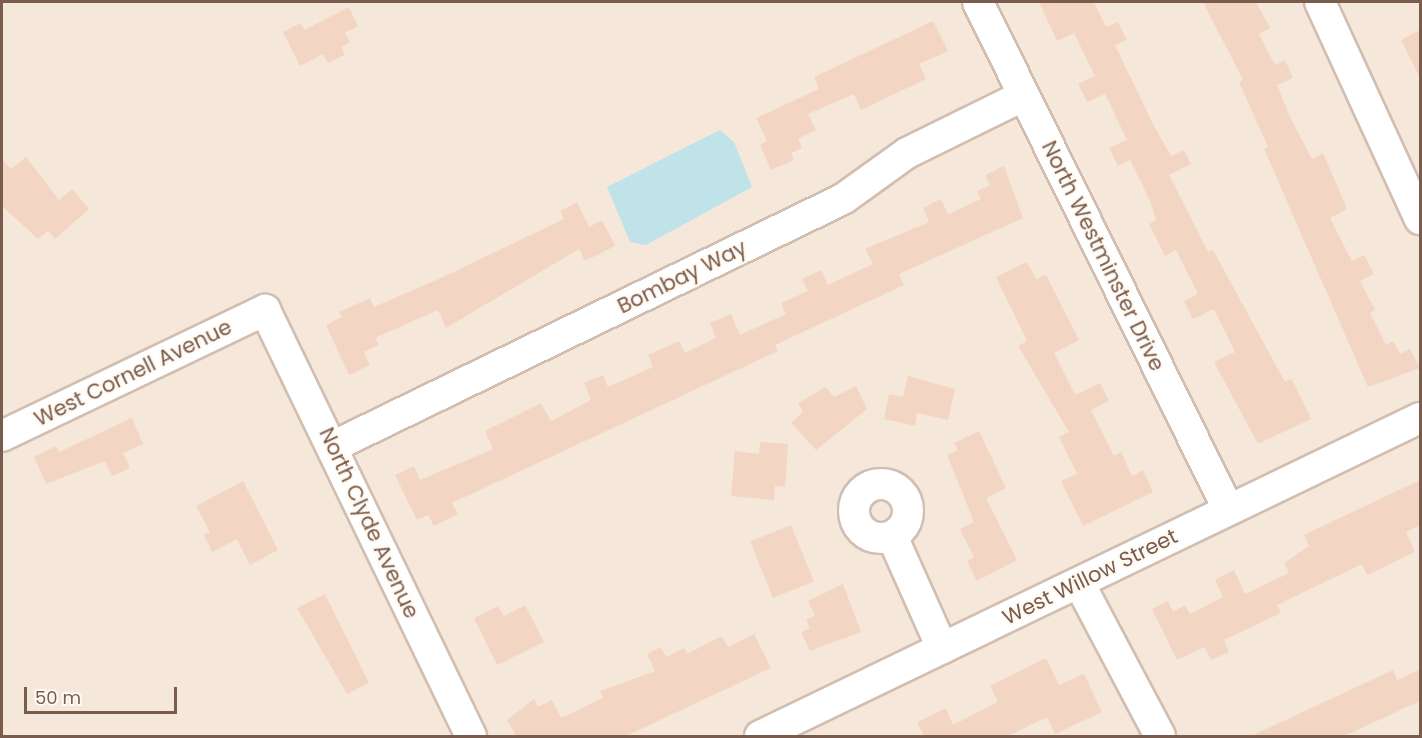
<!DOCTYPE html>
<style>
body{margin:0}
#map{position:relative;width:1422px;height:738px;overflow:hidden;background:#fdf6ec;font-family:Poppins,sans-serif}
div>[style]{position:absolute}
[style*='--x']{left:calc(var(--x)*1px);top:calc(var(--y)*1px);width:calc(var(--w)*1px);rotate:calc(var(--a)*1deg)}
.residential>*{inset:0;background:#f5e8da;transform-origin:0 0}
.water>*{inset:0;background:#bfe3e8}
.building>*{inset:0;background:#f3d5c3;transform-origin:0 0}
.roads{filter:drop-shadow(2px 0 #d1beb0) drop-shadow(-2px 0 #d1beb0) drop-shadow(0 2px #d1beb0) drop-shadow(0 -2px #d1beb0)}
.minor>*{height:30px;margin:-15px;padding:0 15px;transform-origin:15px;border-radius:15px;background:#fff}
.minor>.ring{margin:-15px;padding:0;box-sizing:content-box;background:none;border:30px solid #fff;border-radius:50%}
span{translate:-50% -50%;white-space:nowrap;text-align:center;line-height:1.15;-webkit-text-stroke:4.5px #fffaf3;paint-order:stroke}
.street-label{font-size:21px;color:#7a5c4d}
.frame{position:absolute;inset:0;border:3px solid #7a5c4d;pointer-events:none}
.scale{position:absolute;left:24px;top:687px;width:153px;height:27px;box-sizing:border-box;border:3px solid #7a5c4d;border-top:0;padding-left:8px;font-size:18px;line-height:21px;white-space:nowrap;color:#7a5c4d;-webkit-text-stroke:4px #fffaf3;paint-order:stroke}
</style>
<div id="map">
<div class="residential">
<i style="left:2px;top:2px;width:1418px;height:734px"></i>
</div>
<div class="water">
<i style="clip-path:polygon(720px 130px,734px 142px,752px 187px,646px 245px,630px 242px,607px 187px)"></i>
</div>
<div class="building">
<i style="clip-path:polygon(1039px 2px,1094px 2px,1106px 27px,1118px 22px,1127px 40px,1115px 45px,1154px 126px,1171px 156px,1184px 150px,1191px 164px,1169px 175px,1208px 252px,1213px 250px,1285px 382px,1291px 379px,1295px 385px,1311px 419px,1258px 444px,1214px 362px,1235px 352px,1214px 309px,1193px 319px,1184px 301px,1198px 294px,1176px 250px,1165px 256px,1149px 224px,1156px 220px,1151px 203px,1130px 160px,1118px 166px,1109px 148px,1127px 140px,1105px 94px,1087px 102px,1078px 84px,1095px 76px,1074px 33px,1057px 41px)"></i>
<i style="clip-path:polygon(1203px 2px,1256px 2px,1270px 28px,1259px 34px,1275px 65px,1285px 60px,1293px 78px,1277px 85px,1290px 117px,1312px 159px,1323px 153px,1347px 209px,1330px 218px,1352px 261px,1364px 255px,1374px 274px,1360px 281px,1375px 310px,1370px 313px,1386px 345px,1393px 341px,1400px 354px,1410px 349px,1420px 368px,1368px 387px,1264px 149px,1268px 147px,1239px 82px,1243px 80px)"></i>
<i style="clip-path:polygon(349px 7px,358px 26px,345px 33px,350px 42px,341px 47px,345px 55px,328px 63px,323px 54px,300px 66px,283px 32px,301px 23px,304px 30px)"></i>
<i style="clip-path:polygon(933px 21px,948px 51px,919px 64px,926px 79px,861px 110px,854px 94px,808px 114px,816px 130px,798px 139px,802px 148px,791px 153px,794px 160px,771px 170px,760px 145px,767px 141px,756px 118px,819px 89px,814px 77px)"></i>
<i style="clip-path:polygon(1420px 30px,1420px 78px,1401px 40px)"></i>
<i style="clip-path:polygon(26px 157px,59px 200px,72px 189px,89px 209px,55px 239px,48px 231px,38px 239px,2px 206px,2px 159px,11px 169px)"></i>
<i style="clip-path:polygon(1004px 166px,1023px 218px,899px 274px,904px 285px,775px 345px,778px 351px,452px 503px,458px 514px,434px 526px,428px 515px,417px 520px,395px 475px,414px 466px,420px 480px,493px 449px,485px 431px,541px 403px,551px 421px,591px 400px,584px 383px,603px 375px,608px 387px,653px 367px,648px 355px,679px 341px,685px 353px,716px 338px,710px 323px,731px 314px,740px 335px,786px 314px,781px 303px,808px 291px,802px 279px,821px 270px,828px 285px,873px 264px,865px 249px,929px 222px,923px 208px,941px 199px,948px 214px,981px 199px,977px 191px,990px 185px,985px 175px)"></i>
<i style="clip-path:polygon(577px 202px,589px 227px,602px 220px,615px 246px,585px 261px,579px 249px,446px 328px,438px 310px,375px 338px,379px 345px,364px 352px,370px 365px,349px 375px,326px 325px,342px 317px,339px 312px,370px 298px,374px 307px,443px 277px,564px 219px,560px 211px)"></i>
<i style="clip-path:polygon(1027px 262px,1036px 279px,1046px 275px,1079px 340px,1054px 353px,1075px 395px,1100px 383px,1109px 401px,1091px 410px,1114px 456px,1121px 452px,1132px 476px,1143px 470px,1153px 492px,1083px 526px,1061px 481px,1077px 474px,1059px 437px,1069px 432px,1018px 346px,1027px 341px,996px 277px)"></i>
<i style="clip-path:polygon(908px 376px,955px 389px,948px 420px,917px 413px,915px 426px,884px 419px,889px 394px,903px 397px)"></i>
<i style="clip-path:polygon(856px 386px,867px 409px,816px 450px,791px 423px,803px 412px,798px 403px,826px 387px,834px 397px)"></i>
<i style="clip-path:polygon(132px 418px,143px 444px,123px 453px,130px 468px,112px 476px,105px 461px,46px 484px,34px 457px,56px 446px,59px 452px)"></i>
<i style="clip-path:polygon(979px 431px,1006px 488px,986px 498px,1017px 560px,977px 581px,967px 561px,974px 557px,960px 529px,974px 522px,947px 455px,958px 450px,954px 443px)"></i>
<i style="clip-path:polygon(760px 442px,788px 444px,785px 487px,775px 486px,774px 500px,731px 496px,735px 451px,759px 454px)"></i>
<i style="clip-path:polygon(1420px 480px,1420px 526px,1406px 532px,1415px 552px,1367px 575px,1362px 564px,1277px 605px,1281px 613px,1224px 640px,1229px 652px,1211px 660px,1204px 647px,1177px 660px,1152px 609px,1168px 601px,1173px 612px,1185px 605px,1190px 614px,1223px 597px,1215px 580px,1234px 570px,1245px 594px,1289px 573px,1284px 563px,1309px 546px,1304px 535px)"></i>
<i style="clip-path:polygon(243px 481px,278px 550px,250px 565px,237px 539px,212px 552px,204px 535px,210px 532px,196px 506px)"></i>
<i style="left:791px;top:525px;width:61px;height:44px;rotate:68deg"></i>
<i style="clip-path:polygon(843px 584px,861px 632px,810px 651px,801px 632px,810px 628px,806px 620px,815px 615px,808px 601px)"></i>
<i style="clip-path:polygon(325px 594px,369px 683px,347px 694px,297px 608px)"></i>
<i style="clip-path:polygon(525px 605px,544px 642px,497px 665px,474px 618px,498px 606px,504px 616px)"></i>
<i style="clip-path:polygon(754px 634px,771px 668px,626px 736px,516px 736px,507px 720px,534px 699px,538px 707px,552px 700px,561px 718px,603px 698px,600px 691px,655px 671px,647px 654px,661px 647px,666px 657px,684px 648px,687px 654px,722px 636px,728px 647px)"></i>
<i style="clip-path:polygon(1046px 658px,1059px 685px,1084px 674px,1102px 712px,1055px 734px,1047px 717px,1008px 736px,924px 736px,917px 722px,946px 708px,953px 725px,998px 702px,990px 686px)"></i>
<i style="clip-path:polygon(1420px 669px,1420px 701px,1344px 736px,1251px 736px,1393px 670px,1397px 680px)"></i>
</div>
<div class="roads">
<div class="minor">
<i style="--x:978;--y:2;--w:565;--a:63.75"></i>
<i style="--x:1320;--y:2;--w:239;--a:65.3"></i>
<i style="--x:2;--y:436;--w:292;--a:-25.6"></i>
<i style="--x:265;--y:310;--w:473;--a:64.2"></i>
<i style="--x:334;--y:446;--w:566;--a:-25.89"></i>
<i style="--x:843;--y:199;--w:79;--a:-35.7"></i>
<i style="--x:907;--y:153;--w:129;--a:-26.2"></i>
<i class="ring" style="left:854px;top:484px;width:24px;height:24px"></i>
<i style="--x:892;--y:536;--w:123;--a:65.9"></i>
<i style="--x:1079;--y:583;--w:173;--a:62.1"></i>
<i style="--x:760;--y:736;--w:733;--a:-25.73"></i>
</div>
</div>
<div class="street-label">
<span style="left:1103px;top:256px;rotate:64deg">North Westminster Drive</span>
<span style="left:682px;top:277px;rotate:-26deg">Bombay Way</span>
<span style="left:133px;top:373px;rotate:-26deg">West Cornell Avenue</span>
<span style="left:369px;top:523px;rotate:65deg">North Clyde Avenue</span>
<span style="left:1090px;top:577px;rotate:-26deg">West Willow Street</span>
</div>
<div class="frame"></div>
<div class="scale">50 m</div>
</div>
